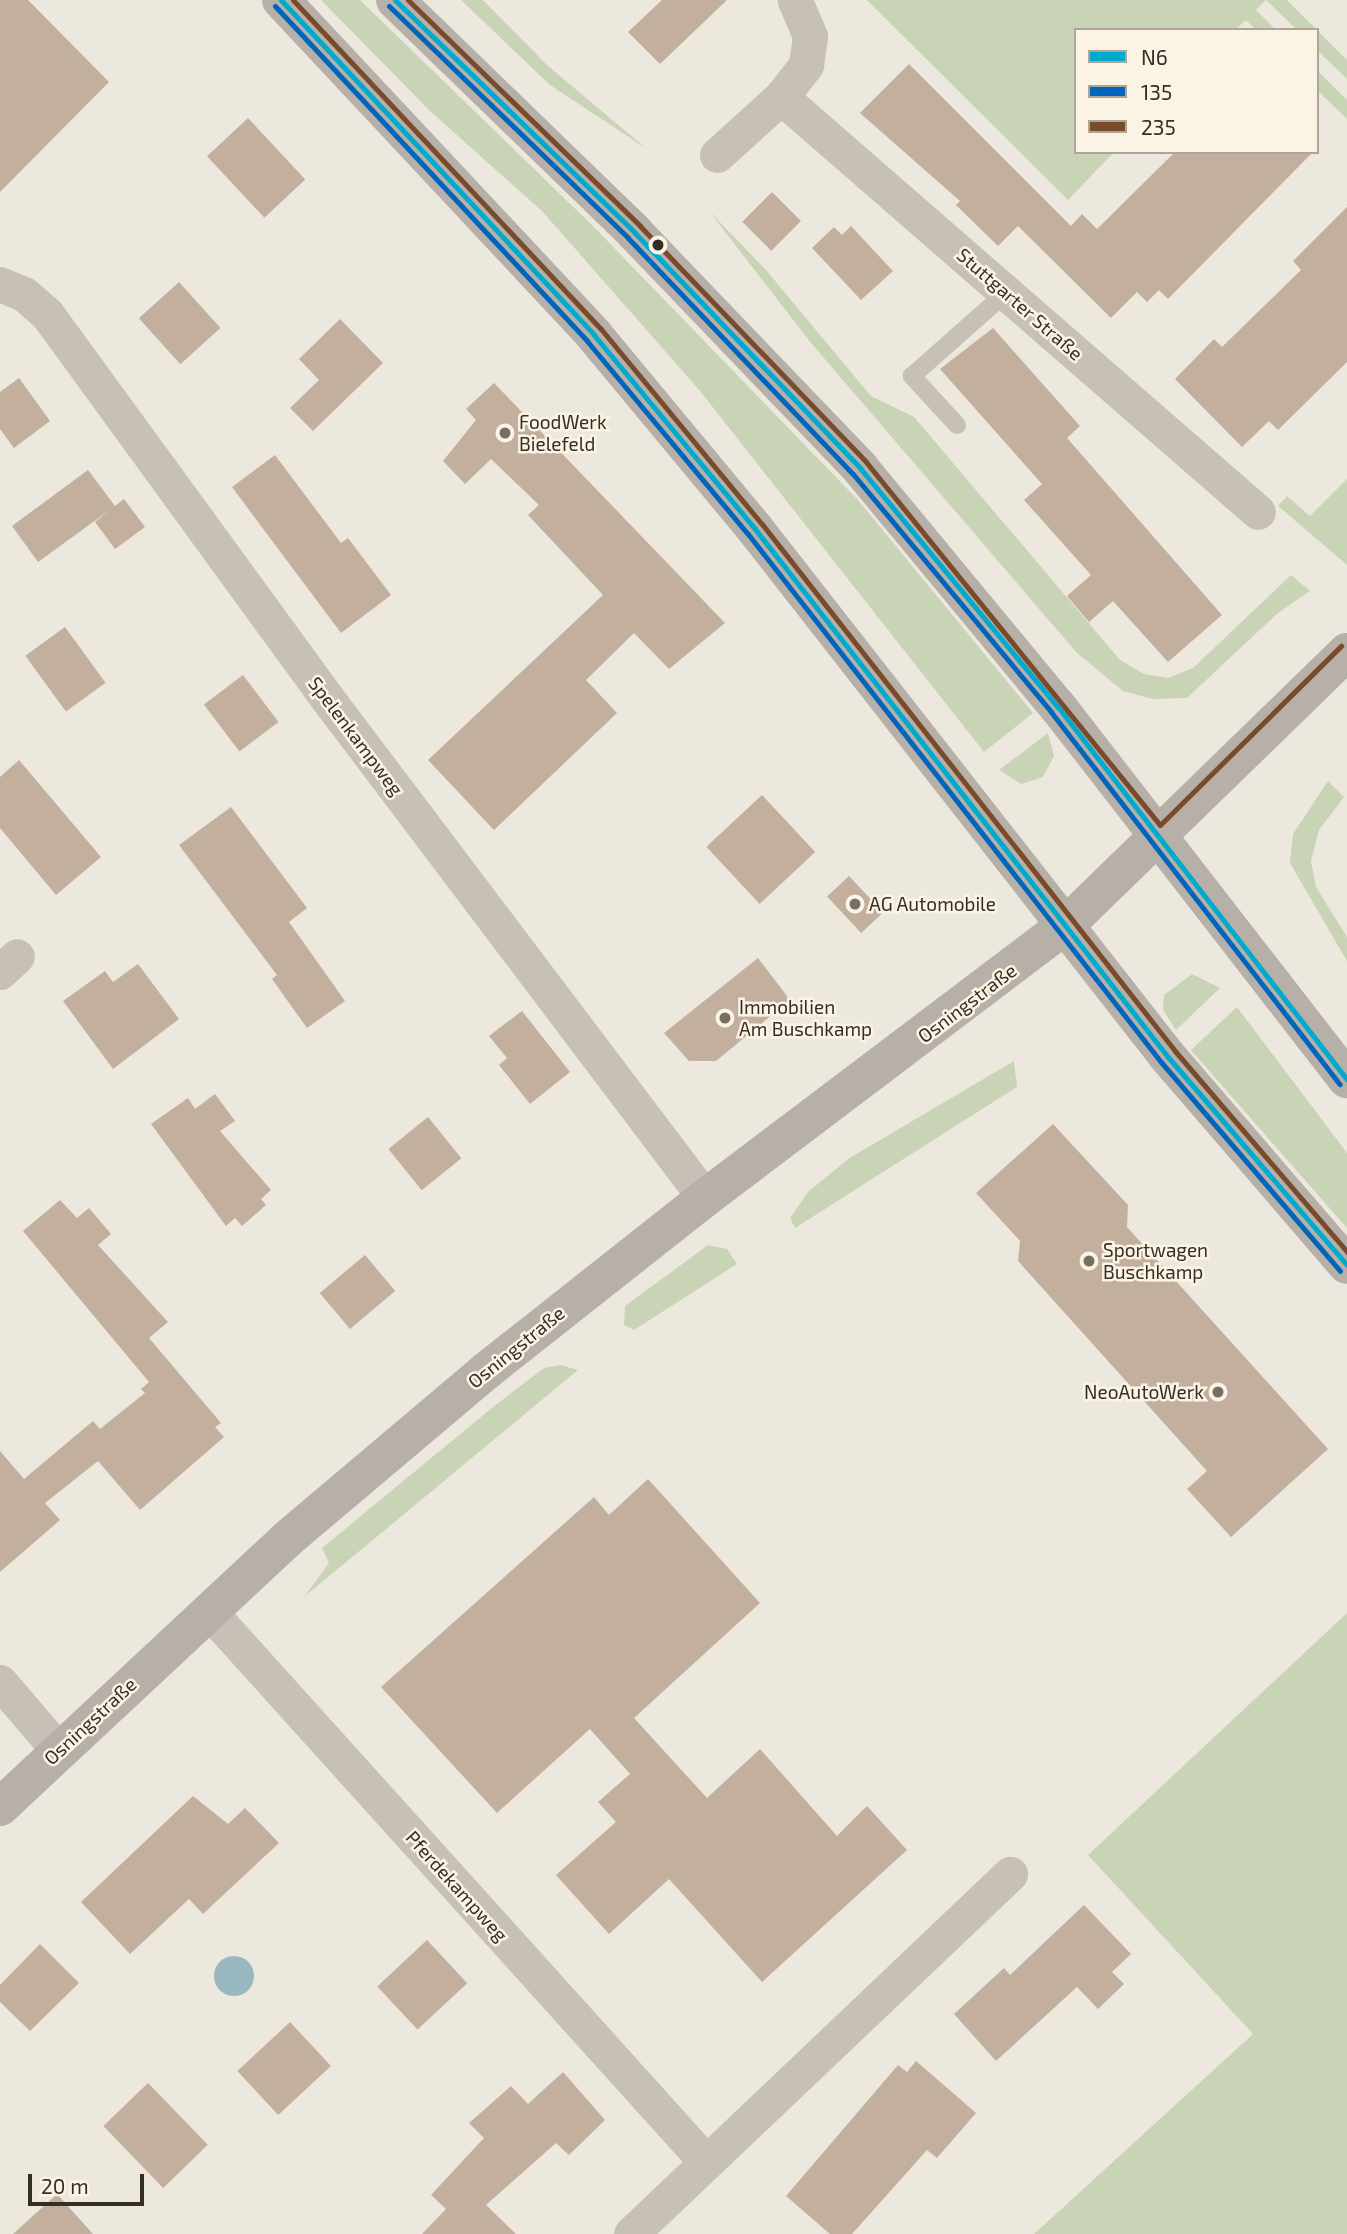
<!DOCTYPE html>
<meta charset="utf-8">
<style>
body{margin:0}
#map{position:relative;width:1347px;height:2234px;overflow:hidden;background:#ede8de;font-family:"Exo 2",sans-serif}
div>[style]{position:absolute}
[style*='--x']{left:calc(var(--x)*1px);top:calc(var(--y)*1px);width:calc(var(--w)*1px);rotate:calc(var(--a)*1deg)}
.green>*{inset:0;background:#c9d4b6}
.water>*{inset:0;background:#98b9c0}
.round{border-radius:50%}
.building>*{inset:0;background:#c2af9e;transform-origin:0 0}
.service>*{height:18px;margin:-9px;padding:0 9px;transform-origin:9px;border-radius:9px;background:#c6c0b7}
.minor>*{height:35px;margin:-17.5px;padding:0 17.5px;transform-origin:17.5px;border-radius:17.5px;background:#c6c0b7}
.secondary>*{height:38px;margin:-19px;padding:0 19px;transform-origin:19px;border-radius:19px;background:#b6b0a8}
.bus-1>*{height:5px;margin:-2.5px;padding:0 2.5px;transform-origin:2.5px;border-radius:2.5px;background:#00a9ce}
.bus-2>*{height:5px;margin:-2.5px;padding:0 2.5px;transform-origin:2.5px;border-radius:2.5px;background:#0065bd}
.bus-3>*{height:5px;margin:-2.5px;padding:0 2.5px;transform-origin:2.5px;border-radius:2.5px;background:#7a4b2a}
.dots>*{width:19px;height:19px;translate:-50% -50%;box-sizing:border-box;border:4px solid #fbf4e4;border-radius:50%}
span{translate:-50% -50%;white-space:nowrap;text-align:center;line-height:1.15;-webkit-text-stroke:5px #fbf4e4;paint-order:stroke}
.street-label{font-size:19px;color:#362e25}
.poi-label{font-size:19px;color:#362e25}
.left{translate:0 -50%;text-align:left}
.right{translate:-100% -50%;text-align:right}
.legend{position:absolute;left:1074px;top:28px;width:245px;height:126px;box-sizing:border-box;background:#fbf4e4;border:2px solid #aca598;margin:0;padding:9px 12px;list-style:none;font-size:21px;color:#362e25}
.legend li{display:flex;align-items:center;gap:14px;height:35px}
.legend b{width:35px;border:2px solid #aca598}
.scale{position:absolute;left:28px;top:2174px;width:116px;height:32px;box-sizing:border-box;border:4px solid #362e25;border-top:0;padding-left:9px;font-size:21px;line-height:24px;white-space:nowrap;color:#362e25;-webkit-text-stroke:5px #fbf4e4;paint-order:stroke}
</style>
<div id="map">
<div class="green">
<i style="clip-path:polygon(321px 0,360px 0,593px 226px,858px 500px,1033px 713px,984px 752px,700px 391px,542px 211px,430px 111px)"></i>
<i style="clip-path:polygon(461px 0,483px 0,548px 66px,647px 149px,550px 85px)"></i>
<i style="clip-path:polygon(867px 0,1266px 0,1256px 10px,1276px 30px,1256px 30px,1246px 20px,1235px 30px,1076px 30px,1076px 152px,1114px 152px,1068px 200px)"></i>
<i style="clip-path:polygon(1266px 0,1287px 0,1317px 30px,1297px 30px)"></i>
<i style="clip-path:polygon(1317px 30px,1347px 60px,1347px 79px,1317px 50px)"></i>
<i style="clip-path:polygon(1317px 70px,1347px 100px,1347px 119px,1317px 90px)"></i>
<i style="clip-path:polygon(709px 211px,766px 270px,871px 396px,914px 417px,1120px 660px,1144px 674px,1168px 678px,1193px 668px,1291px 575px,1310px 591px,1278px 613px,1187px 698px,1153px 699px,1123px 691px,1077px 653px,811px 343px)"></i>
<i style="clip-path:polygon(1347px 479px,1347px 565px,1278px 506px,1287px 496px,1310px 516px)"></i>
<i style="clip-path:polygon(1048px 733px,1054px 756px,1043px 777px,1021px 784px,999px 770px)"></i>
<i style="clip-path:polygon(1328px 781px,1344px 797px,1319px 830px,1311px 861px,1316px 887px,1347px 937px,1347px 961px,1290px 863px,1293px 834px)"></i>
<i style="clip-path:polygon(1192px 974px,1220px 988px,1176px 1030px,1163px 1010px,1164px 995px)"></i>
<i style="clip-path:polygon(1237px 1007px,1347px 1153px,1347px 1228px,1191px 1050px)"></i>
<i style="clip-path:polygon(1014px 1061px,1017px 1087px,795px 1228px,790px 1218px,808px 1192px,848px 1159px)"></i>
<i style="clip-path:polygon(708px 1245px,727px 1249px,737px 1264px,634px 1330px,624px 1325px,625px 1306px)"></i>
<i style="clip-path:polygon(560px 1365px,578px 1370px,304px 1597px,329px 1563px,322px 1548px,493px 1407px,544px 1368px)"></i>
<i style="clip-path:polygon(1347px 1613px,1347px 2234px,1034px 2234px,1253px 2034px,1088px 1855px)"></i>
</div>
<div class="water">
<i class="round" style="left:214px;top:1956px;width:40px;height:40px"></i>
</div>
<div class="building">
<i style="clip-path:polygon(0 0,28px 0,109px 82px,0 192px)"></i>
<i style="clip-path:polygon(662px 0,727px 0,660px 64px,628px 32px)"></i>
<i style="clip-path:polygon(909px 64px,1071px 226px,1082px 214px,1097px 229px,1175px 152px,1313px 152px,1168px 299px,1159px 290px,1147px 302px,1137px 292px,1111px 318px,1018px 226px,998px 246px,956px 205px,960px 201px,860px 113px)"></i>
<i style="left:248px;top:118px;width:84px;height:56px;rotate:47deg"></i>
<i style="left:772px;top:192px;width:41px;height:42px;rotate:45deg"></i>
<i style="clip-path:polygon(1347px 207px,1347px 362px,1278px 430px,1269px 421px,1242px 447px,1175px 379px,1214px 339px,1222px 347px,1301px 270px,1293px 261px)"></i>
<i style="clip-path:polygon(851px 226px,893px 271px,861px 300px,812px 248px,834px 227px,842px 235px)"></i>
<i style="left:179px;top:282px;width:62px;height:54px;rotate:48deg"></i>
<i style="clip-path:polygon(340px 319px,383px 363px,313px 431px,290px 408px,319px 380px,299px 359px)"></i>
<i style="clip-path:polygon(993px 328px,1080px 426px,1067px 438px,1222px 615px,1168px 662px,1113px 601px,1089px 622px,1067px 596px,1091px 575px,1024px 500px,1042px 484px,940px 369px)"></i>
<i style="clip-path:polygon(19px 378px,50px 421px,14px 448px,0 429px,0 392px)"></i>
<i style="clip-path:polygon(494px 383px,725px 623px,669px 669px,634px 633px,586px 680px,617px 713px,494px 830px,428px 760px,603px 595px,528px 515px,539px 505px,491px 459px,465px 484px,443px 461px,476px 420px,466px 409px)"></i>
<i style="clip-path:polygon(275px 455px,341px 543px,348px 538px,391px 595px,341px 633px,232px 487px)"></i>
<i style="clip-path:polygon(88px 470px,115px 506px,124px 499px,145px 527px,115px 549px,95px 522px,111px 509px,38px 562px,12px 526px)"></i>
<i style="left:65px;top:627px;width:69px;height:49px;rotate:54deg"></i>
<i style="left:243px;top:675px;width:59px;height:49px;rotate:53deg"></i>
<i style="clip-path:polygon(19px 760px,101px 857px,56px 895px,0 828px,0 777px)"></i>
<i style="left:762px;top:795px;width:78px;height:76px;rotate:47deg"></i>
<i style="clip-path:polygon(231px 807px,307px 908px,289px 922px,345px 1001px,307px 1028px,272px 979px,277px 975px,179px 845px)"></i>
<i style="left:849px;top:876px;width:50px;height:30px;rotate:47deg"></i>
<i style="clip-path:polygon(758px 958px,790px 1000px,716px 1061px,689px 1061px,664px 1033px)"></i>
<i style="clip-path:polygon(138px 964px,179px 1019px,113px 1069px,63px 1001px,105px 971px,113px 982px)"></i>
<i style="clip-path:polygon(522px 1011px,570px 1072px,530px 1104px,499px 1065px,507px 1058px,489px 1036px)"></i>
<i style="clip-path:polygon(215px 1094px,235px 1121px,220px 1131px,271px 1190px,261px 1199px,266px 1205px,242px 1226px,235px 1218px,226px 1226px,151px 1124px,188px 1098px,195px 1109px)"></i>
<i style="left:428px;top:1117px;width:53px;height:51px;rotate:51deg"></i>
<i style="clip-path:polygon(1053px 1124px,1128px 1205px,1127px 1227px,1328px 1449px,1231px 1537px,1187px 1489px,1207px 1471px,1018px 1261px,1020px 1241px,976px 1193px)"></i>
<i style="clip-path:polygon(60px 1200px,77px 1218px,89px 1208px,111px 1234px,98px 1245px,168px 1322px,149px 1338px,221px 1423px,215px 1427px,224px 1437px,140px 1510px,98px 1461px,45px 1503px,60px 1520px,0 1572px,0 1451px,24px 1479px,93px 1421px,100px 1429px,145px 1393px,141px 1389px,149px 1382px,23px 1231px)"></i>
<i style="left:365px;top:1255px;width:47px;height:59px;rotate:50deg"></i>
<i style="clip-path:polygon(648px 1479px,760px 1603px,634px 1718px,707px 1798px,760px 1749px,837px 1836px,867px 1806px,907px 1850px,762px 1982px,669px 1879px,609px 1934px,556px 1875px,616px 1822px,598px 1802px,630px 1774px,590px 1729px,497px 1813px,381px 1687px,594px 1497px,609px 1515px)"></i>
<i style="clip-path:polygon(193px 1796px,228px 1824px,245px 1808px,279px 1843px,203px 1914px,189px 1899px,130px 1954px,81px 1902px)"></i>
<i style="clip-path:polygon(1084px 1905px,1131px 1954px,1112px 1972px,1124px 1984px,1098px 2009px,1077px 1987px,996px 2061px,954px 2014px,1004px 1968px,1010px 1975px)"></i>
<i style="left:427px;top:1940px;width:59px;height:68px;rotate:47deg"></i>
<i style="clip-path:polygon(40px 1944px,79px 1983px,30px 2031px,0 2002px,0 1985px)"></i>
<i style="left:290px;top:2022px;width:60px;height:72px;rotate:47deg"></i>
<i style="clip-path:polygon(916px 2061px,976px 2113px,937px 2158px,927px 2150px,852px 2234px,830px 2234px,786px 2196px,898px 2065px,907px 2072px)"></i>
<i style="clip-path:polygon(563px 2072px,605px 2120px,569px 2155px,556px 2143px,486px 2205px,516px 2234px,422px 2234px,446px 2209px,431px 2195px,484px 2138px,469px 2123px,511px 2086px,528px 2104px)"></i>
<i style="left:148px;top:2083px;width:86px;height:62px;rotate:46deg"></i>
<i style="clip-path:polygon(57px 2194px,93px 2234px,13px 2234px)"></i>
</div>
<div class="service">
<i style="--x:957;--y:425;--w:67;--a:-132.6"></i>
<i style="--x:912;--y:376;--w:127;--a:-41.5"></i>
</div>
<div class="minor">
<i style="--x:781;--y:97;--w:632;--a:41.02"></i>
<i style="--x:717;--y:155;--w:86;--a:-42.2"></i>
<i style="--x:781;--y:97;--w:41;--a:-52"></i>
<i style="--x:806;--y:65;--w:29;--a:-82"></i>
<i style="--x:810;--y:36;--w:39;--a:-113"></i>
<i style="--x:0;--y:284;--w:26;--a:23"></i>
<i style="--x:24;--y:294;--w:30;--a:41"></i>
<i style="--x:47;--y:314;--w:485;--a:53.9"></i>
<i style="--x:333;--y:706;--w:617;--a:52.91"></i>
<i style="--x:0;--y:972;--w:23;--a:-43"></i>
<i style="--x:208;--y:1610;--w:743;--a:47.94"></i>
<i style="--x:0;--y:1682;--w:89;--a:49.5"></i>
<i style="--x:631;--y:2234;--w:523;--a:-43.53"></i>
</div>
<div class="secondary">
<i style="--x:281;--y:0;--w:458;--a:46.9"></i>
<i style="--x:594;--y:335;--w:252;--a:50.3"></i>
<i style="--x:755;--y:529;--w:670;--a:51.97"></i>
<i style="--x:1168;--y:1057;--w:274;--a:49.3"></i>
<i style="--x:395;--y:0;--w:333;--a:44.1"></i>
<i style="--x:634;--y:232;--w:327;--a:46.2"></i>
<i style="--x:860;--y:468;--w:310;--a:50.4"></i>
<i style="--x:1058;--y:707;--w:471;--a:52.2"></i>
<i style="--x:0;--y:1807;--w:391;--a:-43"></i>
<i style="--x:286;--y:1540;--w:262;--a:-40.2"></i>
<i style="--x:486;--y:1371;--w:279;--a:-38.3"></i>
<i style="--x:705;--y:1198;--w:451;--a:-37.1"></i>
<i style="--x:1065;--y:926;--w:393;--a:-44.2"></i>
</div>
<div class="bus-1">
<i style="--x:281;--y:0;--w:458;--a:46.9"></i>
<i style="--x:594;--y:335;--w:252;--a:50.3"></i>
<i style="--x:755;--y:529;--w:670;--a:51.97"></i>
<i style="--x:1168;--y:1057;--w:274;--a:49.3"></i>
<i style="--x:395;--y:0;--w:333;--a:44.1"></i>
<i style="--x:634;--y:232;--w:327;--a:46.2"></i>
<i style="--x:860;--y:468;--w:310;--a:50.4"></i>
<i style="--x:1058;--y:707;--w:471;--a:52.2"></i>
</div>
<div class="bus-2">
<i style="--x:275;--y:6;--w:458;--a:47"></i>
<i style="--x:587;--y:341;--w:251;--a:50.2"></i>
<i style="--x:748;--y:534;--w:670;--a:51.97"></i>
<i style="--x:1161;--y:1062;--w:275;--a:49.4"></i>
<i style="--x:389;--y:6;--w:333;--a:44.1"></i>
<i style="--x:628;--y:238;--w:326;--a:46.4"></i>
<i style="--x:853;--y:474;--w:310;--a:50.2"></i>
<i style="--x:1051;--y:712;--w:471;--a:52.2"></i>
</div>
<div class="bus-3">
<i style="--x:293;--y:0;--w:451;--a:46.9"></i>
<i style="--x:601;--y:329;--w:253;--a:50.5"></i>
<i style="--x:762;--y:524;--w:670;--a:51.91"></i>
<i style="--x:1175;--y:1051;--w:265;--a:49.4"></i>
<i style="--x:408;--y:0;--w:324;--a:44.2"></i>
<i style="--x:640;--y:226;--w:327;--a:46.2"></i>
<i style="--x:866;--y:462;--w:467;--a:51"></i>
<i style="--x:1160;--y:825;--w:255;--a:-44.7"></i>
</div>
<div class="dots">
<i style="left:658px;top:245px;background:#362e25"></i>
<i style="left:505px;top:433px;background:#766f66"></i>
<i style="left:855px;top:904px;background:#766f66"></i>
<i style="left:725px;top:1018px;background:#766f66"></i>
<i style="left:1089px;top:1261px;background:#766f66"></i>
<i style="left:1218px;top:1392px;background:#766f66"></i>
</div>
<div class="street-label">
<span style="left:1020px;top:304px;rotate:41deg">Stuttgarter Straße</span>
<span style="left:356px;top:736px;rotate:53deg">Spelenkampweg</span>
<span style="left:967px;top:1003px;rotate:-37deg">Osningstraße</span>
<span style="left:516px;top:1347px;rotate:-39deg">Osningstraße</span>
<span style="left:90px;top:1721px;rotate:-43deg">Osningstraße</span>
<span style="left:457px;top:1886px;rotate:48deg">Pferdekampweg</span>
</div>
<div class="poi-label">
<span class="left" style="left:519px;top:433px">FoodWerk<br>Bielefeld</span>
<span class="left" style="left:869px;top:904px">AG Automobile</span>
<span class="left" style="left:739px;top:1018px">Immobilien<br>Am Buschkamp</span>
<span class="left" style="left:1103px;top:1261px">Sportwagen<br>Buschkamp</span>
<span class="right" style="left:1204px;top:1392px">NeoAutoWerk</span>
</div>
<ul class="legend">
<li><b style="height:9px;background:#00a9ce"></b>N6</li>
<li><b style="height:9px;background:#0065bd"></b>135</li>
<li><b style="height:9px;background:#7a4b2a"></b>235</li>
</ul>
<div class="scale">20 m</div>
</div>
